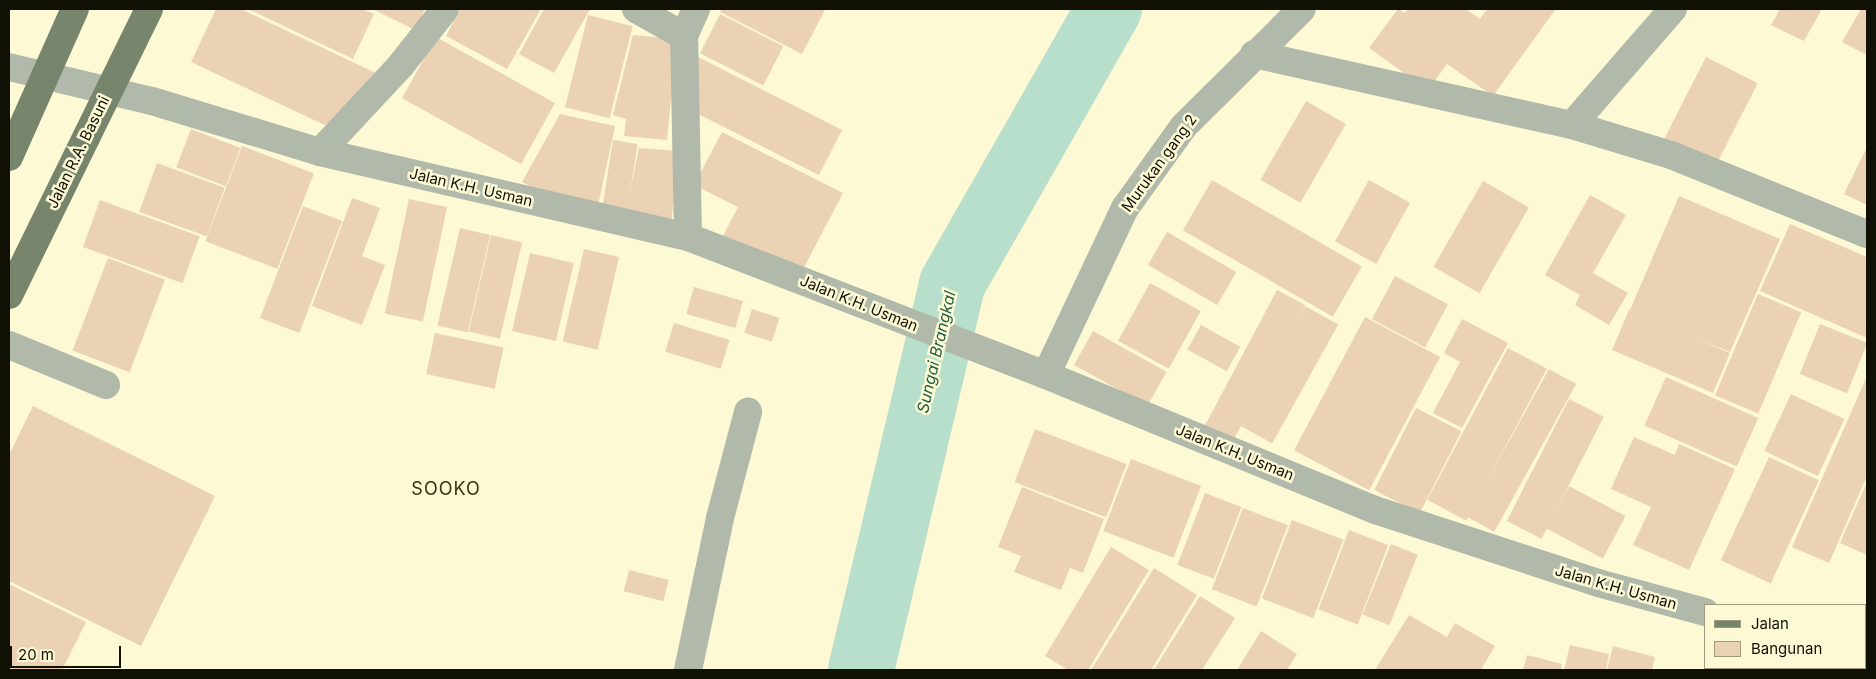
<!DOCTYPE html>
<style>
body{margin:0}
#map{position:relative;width:1876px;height:679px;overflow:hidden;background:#fdf9d5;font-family:Inter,sans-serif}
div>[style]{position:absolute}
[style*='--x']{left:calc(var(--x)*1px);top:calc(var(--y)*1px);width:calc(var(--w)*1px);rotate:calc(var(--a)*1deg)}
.river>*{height:66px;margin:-33px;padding:0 33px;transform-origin:33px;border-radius:33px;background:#b8dfcb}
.building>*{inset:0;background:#ebd2b4;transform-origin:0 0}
.minor>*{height:28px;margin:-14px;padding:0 14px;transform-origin:14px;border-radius:14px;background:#b1b9ab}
.major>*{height:28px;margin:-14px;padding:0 14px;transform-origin:14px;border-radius:14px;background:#76856c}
span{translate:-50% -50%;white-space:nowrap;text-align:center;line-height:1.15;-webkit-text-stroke:5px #fdf9d5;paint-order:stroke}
.street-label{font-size:15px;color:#111005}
.water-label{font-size:16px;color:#1d5e44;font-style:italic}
.quarter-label{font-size:18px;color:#383416;letter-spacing:1px}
.frame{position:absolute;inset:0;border:10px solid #111005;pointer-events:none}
.legend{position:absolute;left:1704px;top:604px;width:162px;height:65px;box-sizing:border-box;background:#fdf9d5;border:1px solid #9f9c82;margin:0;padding:6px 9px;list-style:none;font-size:15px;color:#111005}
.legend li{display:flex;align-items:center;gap:10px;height:25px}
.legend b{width:25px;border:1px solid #9f9c82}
.scale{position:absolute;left:10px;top:646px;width:111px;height:22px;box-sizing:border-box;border:2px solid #111005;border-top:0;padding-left:6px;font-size:15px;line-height:18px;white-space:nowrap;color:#111005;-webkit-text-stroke:4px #fdf9d5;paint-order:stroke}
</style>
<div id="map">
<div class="river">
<i style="--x:861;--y:670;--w:397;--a:-76.7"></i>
<i style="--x:952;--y:284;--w:317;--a:-60.3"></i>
</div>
<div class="building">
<i style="clip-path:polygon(216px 9px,241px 9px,380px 75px,331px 128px,191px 62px)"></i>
<i style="clip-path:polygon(248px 9px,362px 9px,374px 14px,353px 59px)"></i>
<i style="clip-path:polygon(372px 9px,425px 9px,415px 30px)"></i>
<i style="clip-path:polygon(460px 9px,541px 9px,507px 69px,446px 36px)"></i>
<i style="clip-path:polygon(544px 9px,590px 9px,554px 73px,519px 54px)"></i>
<i style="clip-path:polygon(722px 9px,823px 9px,825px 10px,802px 54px,720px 12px)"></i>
<i style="clip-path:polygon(1398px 9px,1405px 13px,1408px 9px,1466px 9px,1480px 19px,1487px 9px,1555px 10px,1493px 96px,1447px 64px,1428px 90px,1369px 48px)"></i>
<i style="clip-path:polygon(1780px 9px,1822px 9px,1804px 41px,1771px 25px)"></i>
<i style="clip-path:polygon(1861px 9px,1867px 9px,1867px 55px,1842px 42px)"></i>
<i style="left:720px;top:14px;width:71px;height:44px;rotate:27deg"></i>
<i style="left:588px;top:15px;width:46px;height:95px;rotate:14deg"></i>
<i style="clip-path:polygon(633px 35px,677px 39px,667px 140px,624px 136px,626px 119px,613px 115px)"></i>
<i style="left:436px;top:37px;width:136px;height:70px;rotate:29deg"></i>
<i style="clip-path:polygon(696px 56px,842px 130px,819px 175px,698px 114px)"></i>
<i style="left:1706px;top:57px;width:58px;height:93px;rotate:27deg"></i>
<i style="left:1306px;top:101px;width:46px;height:91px;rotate:30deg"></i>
<i style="clip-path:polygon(560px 114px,615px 126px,598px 206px,543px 193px,522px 182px)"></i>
<i style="left:191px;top:129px;width:53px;height:41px;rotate:21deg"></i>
<i style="clip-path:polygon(722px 132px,843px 193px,800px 275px,723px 236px,738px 207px,694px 185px)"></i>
<i style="left:613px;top:140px;width:25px;height:74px;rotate:9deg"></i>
<i style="left:242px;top:146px;width:77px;height:102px;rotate:21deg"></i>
<i style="clip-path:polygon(1867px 147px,1867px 205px,1844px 194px)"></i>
<i style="clip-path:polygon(639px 148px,678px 151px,671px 227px,624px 221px)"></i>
<i style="left:157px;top:163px;width:72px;height:52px;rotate:20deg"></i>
<i style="left:1212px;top:180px;width:173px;height:58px;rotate:30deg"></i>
<i style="left:1369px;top:180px;width:47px;height:70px;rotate:29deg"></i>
<i style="left:1483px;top:181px;width:53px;height:99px;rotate:30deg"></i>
<i style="clip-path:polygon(1590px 195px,1626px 215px,1593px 273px,1628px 293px,1609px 325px,1575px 305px,1580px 295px,1545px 275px)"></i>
<i style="clip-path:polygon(1679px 196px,1780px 239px,1730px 352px,1693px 337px,1730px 353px,1713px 393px,1612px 350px,1629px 310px,1635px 313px,1630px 310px)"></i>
<i style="clip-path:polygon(352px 198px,380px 208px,362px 256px,385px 265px,362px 325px,312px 306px)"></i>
<i style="left:409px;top:199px;width:39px;height:117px;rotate:12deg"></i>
<i style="left:100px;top:200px;width:106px;height:50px;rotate:20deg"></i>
<i style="left:303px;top:206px;width:42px;height:120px;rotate:21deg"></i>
<i style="clip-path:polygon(1790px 224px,1867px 257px,1867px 338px,1760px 291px)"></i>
<i style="left:460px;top:228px;width:31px;height:100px;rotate:13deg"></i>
<i style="left:1167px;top:232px;width:80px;height:38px;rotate:30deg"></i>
<i style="left:491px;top:235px;width:32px;height:99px;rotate:13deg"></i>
<i style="left:584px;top:249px;width:36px;height:95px;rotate:13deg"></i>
<i style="left:530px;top:253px;width:45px;height:80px;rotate:13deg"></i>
<i style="left:108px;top:258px;width:61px;height:99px;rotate:21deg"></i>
<i style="left:1395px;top:276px;width:60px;height:49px;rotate:28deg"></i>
<i style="left:1150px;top:283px;width:58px;height:66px;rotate:29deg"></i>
<i style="left:694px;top:287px;width:51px;height:28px;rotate:16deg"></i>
<i style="left:1277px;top:290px;width:32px;height:160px;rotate:28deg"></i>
<i style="left:1758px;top:294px;width:47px;height:110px;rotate:23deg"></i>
<i style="left:1305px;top:306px;width:38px;height:136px;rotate:29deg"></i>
<i style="left:752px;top:309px;width:29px;height:25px;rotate:18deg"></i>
<i style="left:1365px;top:317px;width:85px;height:151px;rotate:28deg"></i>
<i style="clip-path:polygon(1462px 319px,1508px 343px,1462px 428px,1433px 413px,1460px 362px,1444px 353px)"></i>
<i style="left:674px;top:323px;width:58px;height:30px;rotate:17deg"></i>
<i style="left:1820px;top:324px;width:51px;height:54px;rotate:22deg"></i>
<i style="left:1201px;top:325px;width:45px;height:28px;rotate:29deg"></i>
<i style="left:1093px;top:331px;width:84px;height:39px;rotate:29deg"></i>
<i style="left:435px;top:333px;width:70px;height:42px;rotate:12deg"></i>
<i style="left:1508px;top:348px;width:44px;height:172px;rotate:28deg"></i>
<i style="left:1549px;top:369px;width:31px;height:169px;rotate:29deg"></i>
<i style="clip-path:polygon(1867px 376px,1867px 476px,1829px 563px,1792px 547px)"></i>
<i style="left:1666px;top:377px;width:101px;height:53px;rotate:24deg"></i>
<i style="left:1791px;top:394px;width:59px;height:63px;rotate:25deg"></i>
<i style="left:1569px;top:399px;width:39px;height:137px;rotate:27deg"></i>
<i style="clip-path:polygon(33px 406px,215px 496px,141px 646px,9px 581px,9px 455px)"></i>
<i style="left:1416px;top:408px;width:51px;height:92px;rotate:27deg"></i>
<i style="left:1035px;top:429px;width:98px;height:57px;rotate:21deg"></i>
<i style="clip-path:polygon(1634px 437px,1675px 455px,1679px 444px,1735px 469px,1689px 570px,1633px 545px,1651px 507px,1611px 489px)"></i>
<i style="left:1769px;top:457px;width:55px;height:114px;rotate:25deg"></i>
<i style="left:1131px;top:459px;width:75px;height:77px;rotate:21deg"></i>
<i style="clip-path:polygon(1867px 482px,1867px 555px,1840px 543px)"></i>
<i style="left:1569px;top:486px;width:64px;height:48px;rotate:28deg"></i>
<i style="clip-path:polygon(1022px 487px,1104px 519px,1083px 573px,1070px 568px,1061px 590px,1014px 572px,1021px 556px,998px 547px)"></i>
<i style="left:1205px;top:493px;width:39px;height:77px;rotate:21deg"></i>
<i style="left:1243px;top:508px;width:48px;height:87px;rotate:21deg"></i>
<i style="left:1292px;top:520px;width:55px;height:84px;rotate:21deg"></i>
<i style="left:1349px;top:530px;width:42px;height:85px;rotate:21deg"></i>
<i style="left:1391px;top:544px;width:29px;height:76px;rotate:22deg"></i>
<i style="clip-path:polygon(1111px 547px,1149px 570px,1088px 670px,1068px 670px,1045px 656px)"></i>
<i style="clip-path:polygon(1154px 568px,1197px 595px,1151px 670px,1091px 670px)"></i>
<i style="left:629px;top:570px;width:41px;height:22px;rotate:14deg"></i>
<i style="clip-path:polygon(9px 584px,86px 622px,62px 670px,9px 670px)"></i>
<i style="clip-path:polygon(1200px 596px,1235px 618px,1202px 670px,1154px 670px)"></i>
<i style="clip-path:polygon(1409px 615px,1447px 637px,1455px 623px,1495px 646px,1482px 668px,1485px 670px,1375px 670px)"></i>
<i style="clip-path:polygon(1261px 631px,1297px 654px,1287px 670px,1237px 670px)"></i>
<i style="clip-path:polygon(1570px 645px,1609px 654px,1606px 670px,1564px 670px)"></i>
<i style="clip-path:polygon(1613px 646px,1655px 657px,1652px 670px,1607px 670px)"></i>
<i style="clip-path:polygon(1527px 655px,1562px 664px,1561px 670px,1523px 670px)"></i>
</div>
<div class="minor">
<i style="--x:636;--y:9;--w:55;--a:29.4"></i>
<i style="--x:1254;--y:54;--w:326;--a:12.6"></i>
<i style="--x:1572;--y:125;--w:103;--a:16.9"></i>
<i style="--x:1671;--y:155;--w:211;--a:22"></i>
<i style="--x:9;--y:67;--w:147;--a:13.4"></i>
<i style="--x:152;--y:101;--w:176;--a:16.9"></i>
<i style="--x:320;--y:152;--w:378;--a:13"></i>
<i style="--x:688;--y:237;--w:384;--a:21.1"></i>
<i style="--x:1046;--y:375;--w:356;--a:22.3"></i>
<i style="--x:1375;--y:510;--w:235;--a:18.1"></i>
<i style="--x:1598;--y:583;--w:111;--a:15.2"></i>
<i style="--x:1572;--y:125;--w:154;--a:-49"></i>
<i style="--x:320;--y:152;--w:119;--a:-47"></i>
<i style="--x:401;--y:65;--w:71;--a:-51.8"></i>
<i style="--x:688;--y:237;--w:201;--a:-91.1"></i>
<i style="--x:684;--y:36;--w:30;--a:-66"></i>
<i style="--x:9;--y:345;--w:105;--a:22.4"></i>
<i style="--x:1046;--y:375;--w:185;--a:-64.7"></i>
<i style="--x:1125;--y:208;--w:101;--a:-54.3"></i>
<i style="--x:1184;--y:126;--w:166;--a:-44.8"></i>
<i style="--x:1865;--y:655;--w:2;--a:27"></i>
<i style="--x:688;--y:670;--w:155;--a:-78.1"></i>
<i style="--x:720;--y:518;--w:110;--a:-75.2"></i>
</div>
<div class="major">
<i style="--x:9;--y:157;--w:162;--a:-66"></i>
<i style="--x:9;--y:295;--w:318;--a:-63.9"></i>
</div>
<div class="street-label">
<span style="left:78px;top:152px;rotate:-64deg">Jalan R.A. Basuni</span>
<span style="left:1159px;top:163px;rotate:-54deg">Murukan gang 2</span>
<span style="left:471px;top:187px;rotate:13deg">Jalan K.H. Usman</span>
<span style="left:859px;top:303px;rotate:22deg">Jalan K.H. Usman</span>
<span style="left:1235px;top:452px;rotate:22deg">Jalan K.H. Usman</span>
<span style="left:1616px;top:587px;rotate:16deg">Jalan K.H. Usman</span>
</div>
<div class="water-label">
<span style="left:936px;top:352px;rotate:-77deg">Sungai Brangkal</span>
</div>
<div class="quarter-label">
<span style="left:446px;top:489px">SOOKO</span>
</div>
<div class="frame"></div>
<ul class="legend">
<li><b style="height:6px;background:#76856c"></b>Jalan</li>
<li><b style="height:14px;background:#ebd2b4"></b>Bangunan</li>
</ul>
<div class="scale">20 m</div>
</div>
